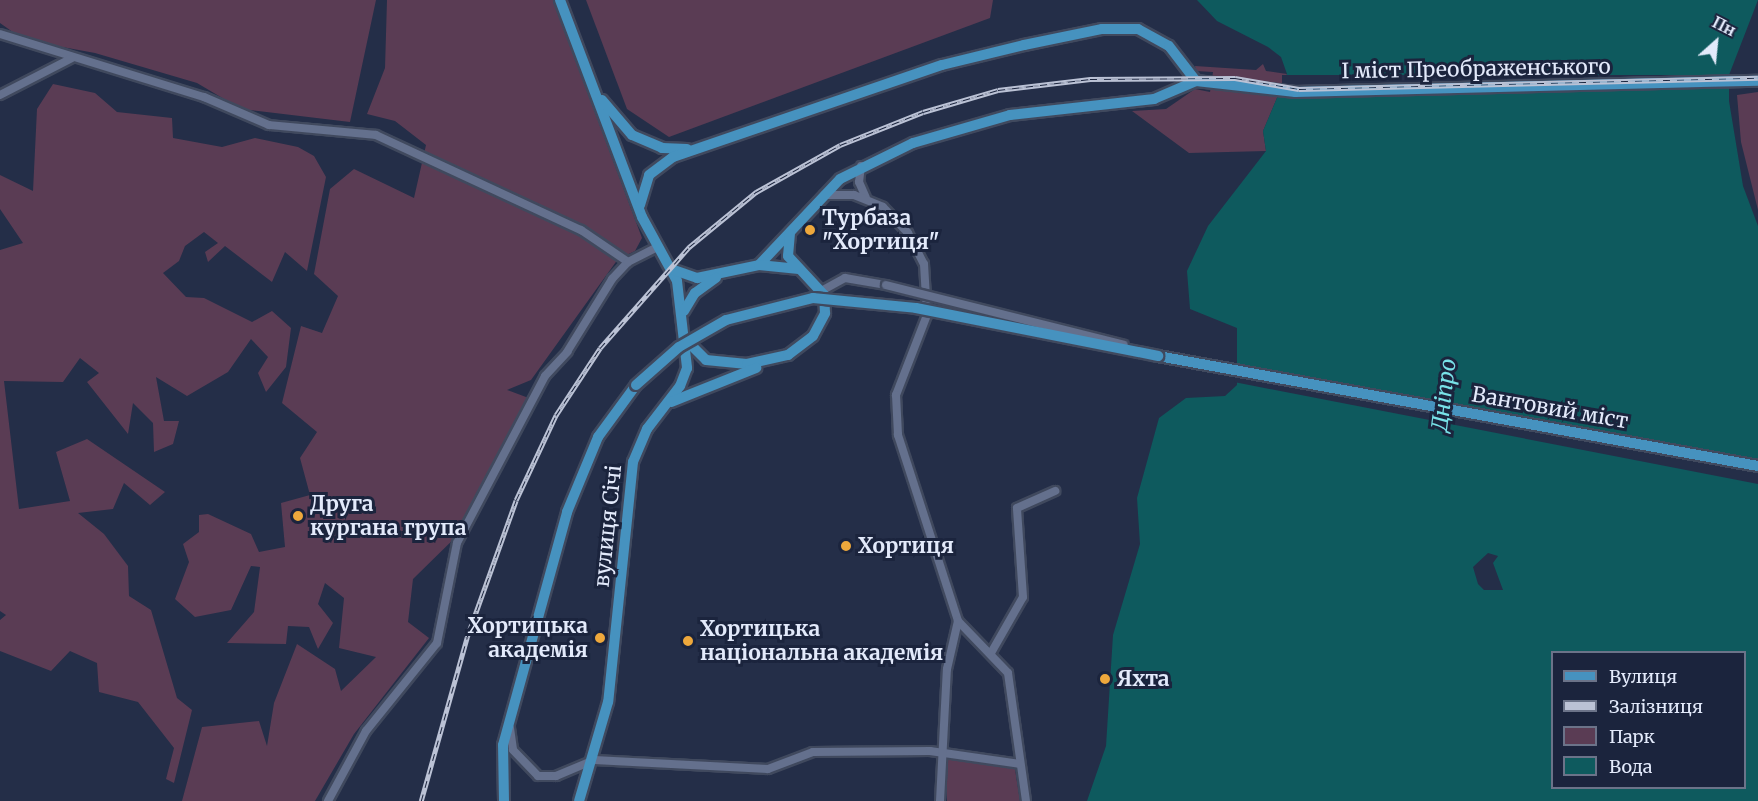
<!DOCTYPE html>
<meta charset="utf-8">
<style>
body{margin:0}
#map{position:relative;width:1758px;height:801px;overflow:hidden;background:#242e48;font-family:Merriweather,serif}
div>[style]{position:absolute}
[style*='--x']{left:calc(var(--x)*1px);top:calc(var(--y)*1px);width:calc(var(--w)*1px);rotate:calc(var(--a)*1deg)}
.green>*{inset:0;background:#5a3c54}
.water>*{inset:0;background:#0e5a5e}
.pier>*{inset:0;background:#242e48;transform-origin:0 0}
.roads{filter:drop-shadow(2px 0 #40495e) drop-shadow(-2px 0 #40495e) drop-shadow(0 2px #40495e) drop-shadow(0 -2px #40495e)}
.minor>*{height:8px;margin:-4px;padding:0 4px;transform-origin:4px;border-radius:4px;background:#64708d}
.major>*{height:10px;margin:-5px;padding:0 5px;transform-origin:5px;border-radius:5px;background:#4692bf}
.rail>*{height:4.5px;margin-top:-2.25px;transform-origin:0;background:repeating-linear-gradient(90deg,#1b243d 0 7px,#bbc2d5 0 14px);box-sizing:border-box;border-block:2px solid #bbc2d5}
.bridges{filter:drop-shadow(2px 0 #40495e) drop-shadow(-2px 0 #40495e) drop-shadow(0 2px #40495e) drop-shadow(0 -2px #40495e)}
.minor-bridge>*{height:8px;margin:-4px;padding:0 4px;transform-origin:4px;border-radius:4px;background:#64708d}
.major-bridge>*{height:10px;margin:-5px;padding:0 5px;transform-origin:5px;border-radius:5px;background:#4692bf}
.dots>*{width:16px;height:16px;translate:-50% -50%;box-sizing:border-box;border:3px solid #1b243d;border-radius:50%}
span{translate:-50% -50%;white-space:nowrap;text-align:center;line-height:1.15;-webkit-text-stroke:6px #1b243d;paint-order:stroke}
.street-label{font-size:21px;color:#e3eafb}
.poi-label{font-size:21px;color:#e3eafb;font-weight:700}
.left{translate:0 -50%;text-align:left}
.right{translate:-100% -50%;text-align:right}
.water-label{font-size:22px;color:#78e1e8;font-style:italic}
.legend{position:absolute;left:1551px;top:651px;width:195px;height:138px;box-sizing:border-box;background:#1b243d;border:2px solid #6b7389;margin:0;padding:8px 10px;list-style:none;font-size:18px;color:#e3eafb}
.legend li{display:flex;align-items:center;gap:12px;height:30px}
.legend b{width:30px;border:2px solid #6b7389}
.north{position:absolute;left:1686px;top:12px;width:60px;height:60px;-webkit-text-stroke:4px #1b243d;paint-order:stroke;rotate:27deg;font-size:16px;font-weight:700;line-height:24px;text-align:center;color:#e3eafb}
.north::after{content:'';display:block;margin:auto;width:21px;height:27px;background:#e3eafb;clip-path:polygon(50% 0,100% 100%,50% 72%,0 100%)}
</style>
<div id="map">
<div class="green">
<i style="clip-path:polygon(0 0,376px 0,350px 122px,241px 109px,197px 83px,95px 53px,24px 40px,0 23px)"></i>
<i style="clip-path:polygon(387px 0,553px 0,642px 238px,635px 251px,618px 259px,531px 380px,507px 390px,534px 400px,464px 529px,413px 579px,408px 622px,429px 638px,354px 734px,315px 801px,182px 801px,202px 727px,259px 721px,267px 746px,274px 703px,297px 644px,335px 669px,341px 691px,376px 657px,339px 648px,344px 598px,325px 583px,318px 604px,333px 623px,318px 649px,309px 627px,288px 626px,286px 644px,227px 643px,254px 612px,260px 567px,251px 566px,231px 610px,195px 617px,175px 599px,189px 562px,183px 544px,199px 532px,199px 515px,208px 514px,251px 534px,259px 552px,285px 547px,281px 503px,310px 495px,300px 458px,317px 432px,282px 403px,301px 326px,322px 333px,338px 296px,314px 274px,330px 189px,354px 169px,414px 198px,426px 145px,395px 121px,367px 114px,385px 68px)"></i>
<i style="clip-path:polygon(586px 0,993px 0,990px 18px,669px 137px,627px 109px)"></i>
<i style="clip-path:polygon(1263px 64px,1266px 71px,1287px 74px,1263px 131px,1266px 151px,1189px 153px,1132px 111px,1166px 109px,1195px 89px,1210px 92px,1213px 72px,1196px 71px,1195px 66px,1256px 70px)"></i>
<i style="clip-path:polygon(53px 84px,95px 93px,117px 112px,172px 118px,173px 138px,222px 147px,255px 138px,298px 147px,314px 156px,326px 177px,307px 271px,285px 252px,272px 282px,225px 246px,208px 262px,205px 252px,218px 243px,204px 232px,185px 246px,179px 261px,163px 273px,186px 297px,204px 298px,252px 322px,272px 311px,291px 328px,286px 367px,266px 392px,258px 373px,268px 357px,251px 339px,228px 372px,187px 396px,156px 377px,164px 421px,179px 421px,173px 444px,154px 452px,153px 423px,133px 403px,128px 434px,87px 382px,99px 373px,80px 358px,63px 382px,4px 381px,19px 509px,70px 501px,56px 452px,87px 439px,165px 492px,150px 505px,124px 483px,113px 509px,78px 513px,104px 534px,128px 566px,129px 596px,151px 610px,177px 698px,192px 710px,174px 783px,166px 779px,174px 748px,138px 702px,99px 692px,97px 663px,70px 651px,51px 671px,0 651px,0 620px,6px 615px,0 611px,0 250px,23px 243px,0 209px,0 175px,33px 191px,37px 109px)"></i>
<i style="clip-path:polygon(1758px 92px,1758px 210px,1741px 142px,1737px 95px)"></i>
<i style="clip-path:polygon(946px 758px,1015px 769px,1020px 801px,947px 801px)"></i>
</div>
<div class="water">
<i style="clip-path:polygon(evenodd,1197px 0,1758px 0,1729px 75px,1729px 101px,1743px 186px,1758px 226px,1758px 801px,1087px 801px,1106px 746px,1113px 635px,1140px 544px,1137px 498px,1159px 418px,1186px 398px,1225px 396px,1237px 385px,1237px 328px,1190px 309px,1187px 271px,1208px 226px,1266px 151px,1263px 131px,1287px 74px,1281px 57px,1268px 47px,1217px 21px,1197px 0,1488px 553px,1498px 556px,1493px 563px,1503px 590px,1484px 590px,1478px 584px,1473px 567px,1488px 553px,1197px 0,1552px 652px,1744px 652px,1744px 788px,1552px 788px,1552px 652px)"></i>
</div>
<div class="pier">
<i style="left:1732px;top:75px;width:13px;height:450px;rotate:90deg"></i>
<i style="clip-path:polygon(1236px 364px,1758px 460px,1758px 484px,1234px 382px)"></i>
</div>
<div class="roads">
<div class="minor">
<i style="--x:0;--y:34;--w:214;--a:17.2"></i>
<i style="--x:204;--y:97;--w:71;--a:23.3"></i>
<i style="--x:269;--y:125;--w:107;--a:5.3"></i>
<i style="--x:376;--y:135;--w:226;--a:24.9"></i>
<i style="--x:581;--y:230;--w:57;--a:34.2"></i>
<i style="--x:0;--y:95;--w:81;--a:-27.2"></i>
<i style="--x:861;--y:166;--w:16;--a:97"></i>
<i style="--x:859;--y:182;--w:17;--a:66"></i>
<i style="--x:824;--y:195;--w:30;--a:0"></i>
<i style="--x:854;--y:195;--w:31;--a:22"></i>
<i style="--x:883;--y:207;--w:36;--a:46"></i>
<i style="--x:908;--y:233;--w:35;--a:63"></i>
<i style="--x:924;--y:264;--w:51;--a:86.6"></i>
<i style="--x:927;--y:315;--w:86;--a:111.2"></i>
<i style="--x:896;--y:395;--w:40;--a:87.1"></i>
<i style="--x:898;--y:435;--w:195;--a:72.1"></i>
<i style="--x:958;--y:621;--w:72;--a:46.1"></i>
<i style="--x:1008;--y:673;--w:129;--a:82"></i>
<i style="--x:823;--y:290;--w:25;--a:-29"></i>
<i style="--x:845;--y:278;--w:42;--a:9.7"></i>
<i style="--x:991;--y:653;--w:64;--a:-60.3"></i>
<i style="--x:1023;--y:597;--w:89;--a:-93.9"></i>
<i style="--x:1017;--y:508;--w:42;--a:-24.1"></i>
<i style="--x:510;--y:728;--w:22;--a:82"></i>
<i style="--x:513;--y:750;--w:36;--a:46"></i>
<i style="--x:538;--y:776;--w:18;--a:0"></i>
<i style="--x:556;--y:776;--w:41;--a:-22.8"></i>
<i style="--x:594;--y:760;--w:174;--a:3"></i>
<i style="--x:768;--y:769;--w:48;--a:-20.7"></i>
<i style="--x:813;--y:752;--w:117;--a:-0.5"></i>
<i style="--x:930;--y:751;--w:91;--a:8.2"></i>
<i style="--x:328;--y:801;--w:80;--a:-61.5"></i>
<i style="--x:366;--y:731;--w:113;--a:-51.1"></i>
<i style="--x:437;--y:643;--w:102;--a:-78.7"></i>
<i style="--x:457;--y:543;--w:189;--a:-62.2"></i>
<i style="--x:545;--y:376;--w:33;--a:-47"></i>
<i style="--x:567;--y:352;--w:86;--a:-58.3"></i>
<i style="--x:612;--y:279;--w:23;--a:-47"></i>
<i style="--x:628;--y:262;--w:30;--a:-27"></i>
<i style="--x:940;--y:801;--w:132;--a:-87"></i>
<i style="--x:947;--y:669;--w:49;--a:-77.1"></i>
</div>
<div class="major">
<i style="--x:560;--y:0;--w:232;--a:69.3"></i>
<i style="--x:642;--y:217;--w:73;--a:61.3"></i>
<i style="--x:677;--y:281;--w:88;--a:83.4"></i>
<i style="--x:687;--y:368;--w:19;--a:111"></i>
<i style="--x:680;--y:386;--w:54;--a:127.5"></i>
<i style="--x:647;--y:429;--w:36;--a:113"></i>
<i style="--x:633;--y:462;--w:241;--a:95.9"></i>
<i style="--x:608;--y:702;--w:103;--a:106.3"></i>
<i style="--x:1196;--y:81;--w:100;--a:6.3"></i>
<i style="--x:1295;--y:92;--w:463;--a:-1.4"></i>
<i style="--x:602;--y:100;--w:46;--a:49.4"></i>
<i style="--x:632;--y:135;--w:33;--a:23"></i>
<i style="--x:662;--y:148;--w:25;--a:2"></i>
<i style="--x:640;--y:205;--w:31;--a:-73"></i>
<i style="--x:649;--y:175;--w:30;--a:-37"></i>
<i style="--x:673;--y:157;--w:284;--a:-18.9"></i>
<i style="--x:942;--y:65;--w:84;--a:-13.7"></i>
<i style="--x:1024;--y:45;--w:80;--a:-11.6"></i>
<i style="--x:1102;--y:29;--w:36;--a:0"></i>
<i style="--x:1138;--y:29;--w:35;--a:29"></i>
<i style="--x:1169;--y:46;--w:44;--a:52.4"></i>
<i style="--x:759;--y:265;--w:118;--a:-46.7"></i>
<i style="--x:840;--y:179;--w:81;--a:-26.3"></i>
<i style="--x:913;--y:143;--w:101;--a:-16.1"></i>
<i style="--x:1010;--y:115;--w:145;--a:-6.3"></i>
<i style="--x:1154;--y:99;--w:46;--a:-23.2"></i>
<i style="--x:671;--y:269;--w:28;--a:19"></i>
<i style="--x:697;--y:278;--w:63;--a:-11.8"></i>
<i style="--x:759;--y:265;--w:40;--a:5.7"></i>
<i style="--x:684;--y:311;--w:21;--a:-59"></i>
<i style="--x:695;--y:293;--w:26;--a:-36"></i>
<i style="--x:686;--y:340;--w:28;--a:45"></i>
<i style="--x:706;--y:360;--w:41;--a:5.6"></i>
<i style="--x:747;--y:364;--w:42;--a:-12.4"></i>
<i style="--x:788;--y:355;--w:31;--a:-37"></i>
<i style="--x:813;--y:336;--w:26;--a:-62"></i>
<i style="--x:825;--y:313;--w:18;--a:-93"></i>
<i style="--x:824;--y:295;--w:53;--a:-132.7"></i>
<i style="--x:788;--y:256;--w:22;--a:-85"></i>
<i style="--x:1158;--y:356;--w:610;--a:10.39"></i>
<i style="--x:671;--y:402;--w:92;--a:-21.8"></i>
<i style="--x:504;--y:801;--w:56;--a:-91"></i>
<i style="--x:503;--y:745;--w:242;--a:-74.6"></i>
<i style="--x:567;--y:512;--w:81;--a:-67.5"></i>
<i style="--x:598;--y:437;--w:64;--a:-53.8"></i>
</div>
</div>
<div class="rail">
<i style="--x:421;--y:801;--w:170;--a:-74.3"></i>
<i style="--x:467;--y:637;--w:145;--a:-70.3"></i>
<i style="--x:516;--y:500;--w:94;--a:-64.8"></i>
<i style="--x:556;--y:415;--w:80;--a:-56.7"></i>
<i style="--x:600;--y:348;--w:135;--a:-48.6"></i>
<i style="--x:689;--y:247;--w:87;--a:-39.4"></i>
<i style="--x:756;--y:192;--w:96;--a:-29.2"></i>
<i style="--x:840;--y:145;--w:89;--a:-21.7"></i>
<i style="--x:923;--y:112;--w:78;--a:-16.3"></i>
<i style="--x:998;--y:90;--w:93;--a:-6.8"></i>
<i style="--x:1090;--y:79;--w:145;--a:-0.4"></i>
<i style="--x:1235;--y:78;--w:65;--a:9.8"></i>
<i style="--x:1299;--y:89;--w:459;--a:-1.4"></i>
</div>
<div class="bridges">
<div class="minor-bridge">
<i style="--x:886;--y:285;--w:245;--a:14.1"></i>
</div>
<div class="major-bridge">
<i style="--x:636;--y:385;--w:57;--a:-41.5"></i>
<i style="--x:679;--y:347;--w:54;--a:-29.9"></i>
<i style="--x:726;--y:320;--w:90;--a:-14.2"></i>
<i style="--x:813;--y:298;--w:103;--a:5.5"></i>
<i style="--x:916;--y:308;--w:247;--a:11.2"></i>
</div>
</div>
<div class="dots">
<i style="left:810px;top:230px;background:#eea83c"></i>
<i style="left:298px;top:516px;background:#eea83c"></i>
<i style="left:846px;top:546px;background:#eea83c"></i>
<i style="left:600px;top:638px;background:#eea83c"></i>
<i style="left:688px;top:641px;background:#eea83c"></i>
<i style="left:1105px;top:679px;background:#eea83c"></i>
</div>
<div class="street-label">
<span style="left:1476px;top:69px;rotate:-1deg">I міст Преображенського</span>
<span style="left:1550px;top:408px;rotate:10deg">Вантовий міст</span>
<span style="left:608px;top:526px;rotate:-84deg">вулиця Січі</span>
</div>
<div class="poi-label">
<span class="left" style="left:822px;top:230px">Турбаза<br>"Хортиця"</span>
<span class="left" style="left:310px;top:516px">Друга<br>кургана група</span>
<span class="left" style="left:858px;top:546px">Хортиця</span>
<span class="right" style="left:588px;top:638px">Хортицька<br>академія</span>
<span class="left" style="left:700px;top:641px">Хортицька<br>національна академія</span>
<span class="left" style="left:1117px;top:679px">Яхта</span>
</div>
<div class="water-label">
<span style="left:1444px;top:395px;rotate:-83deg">Дніпро</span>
</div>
<ul class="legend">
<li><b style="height:8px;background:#4692bf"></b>Вулиця</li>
<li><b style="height:8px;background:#bbc2d5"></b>Залізниця</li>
<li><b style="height:16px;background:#5a3c54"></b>Парк</li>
<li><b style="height:16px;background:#0e5a5e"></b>Вода</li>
</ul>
<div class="north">Пн</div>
</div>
